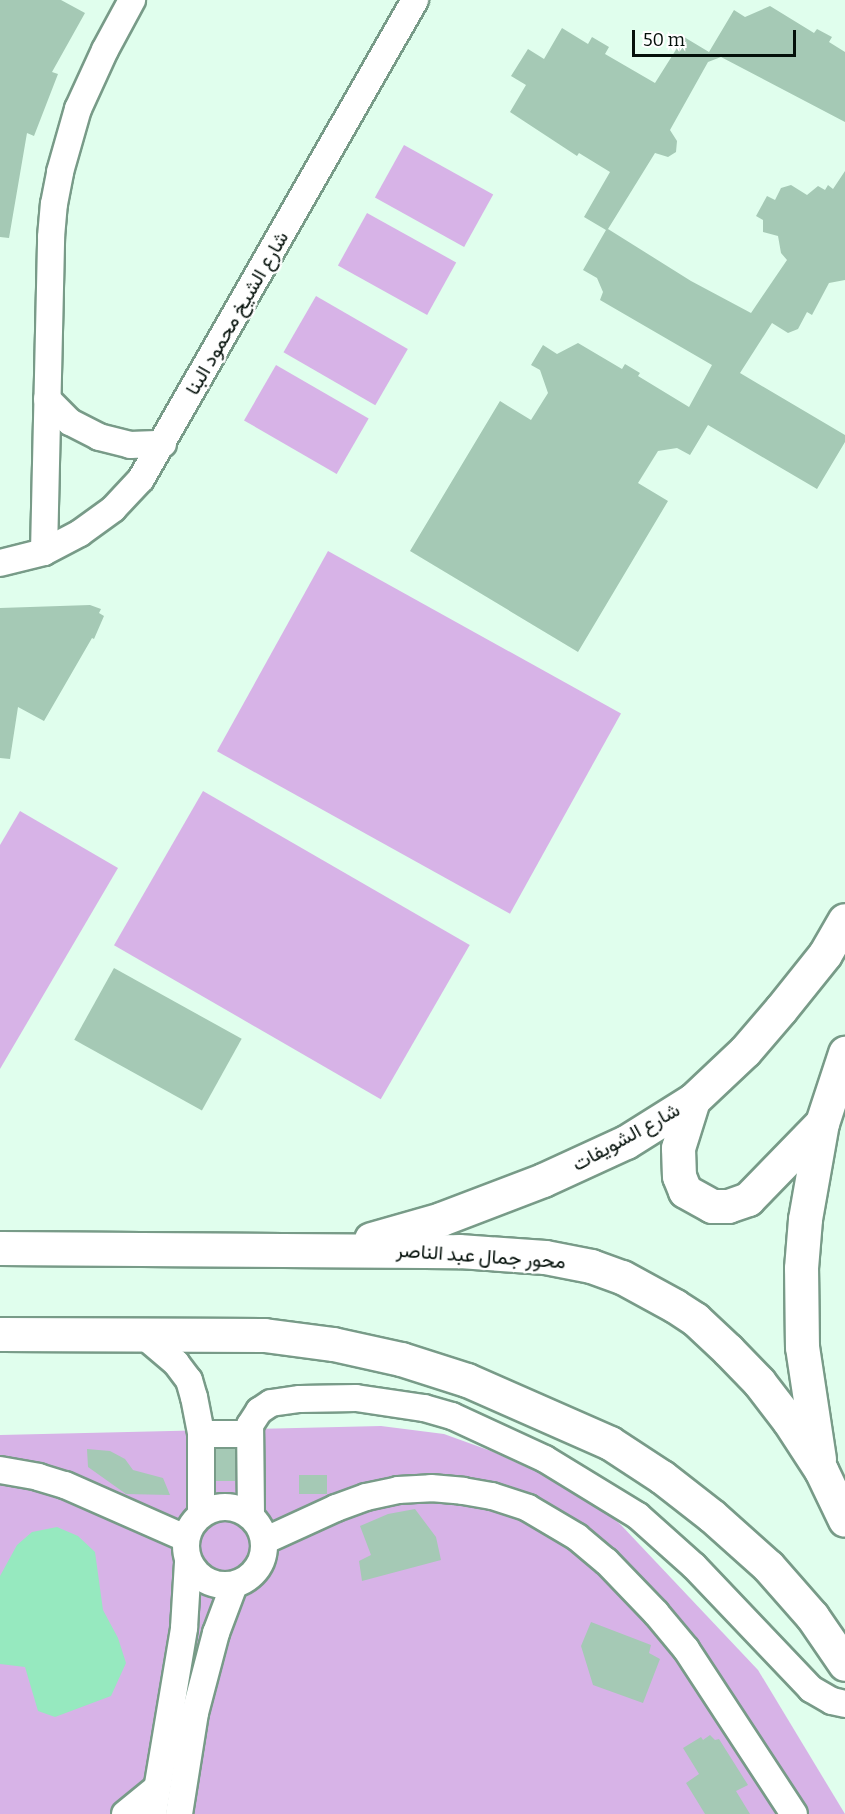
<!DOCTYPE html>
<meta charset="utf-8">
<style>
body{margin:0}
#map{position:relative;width:845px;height:1814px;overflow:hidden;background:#e0feed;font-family:Bitter,Vazirmatn,serif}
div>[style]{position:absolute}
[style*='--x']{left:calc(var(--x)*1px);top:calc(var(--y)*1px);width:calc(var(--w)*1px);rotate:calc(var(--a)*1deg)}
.green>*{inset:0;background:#d7b3e7;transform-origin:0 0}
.water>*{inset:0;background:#96e9bf}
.building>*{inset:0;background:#a5c9b5;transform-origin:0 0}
.roads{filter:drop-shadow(2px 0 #789b88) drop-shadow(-2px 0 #789b88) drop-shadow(0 2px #789b88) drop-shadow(0 -2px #789b88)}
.minor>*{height:26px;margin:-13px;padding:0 13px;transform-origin:13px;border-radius:13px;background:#fff}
.minor>.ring{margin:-13px;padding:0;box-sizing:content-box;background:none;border:26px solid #fff;border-radius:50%}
.major>*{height:33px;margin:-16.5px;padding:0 16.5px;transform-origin:16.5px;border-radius:16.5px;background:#fff}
span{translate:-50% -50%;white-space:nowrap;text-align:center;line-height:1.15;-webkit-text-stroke:4.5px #fff;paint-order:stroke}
.street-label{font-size:20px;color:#04100a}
.scale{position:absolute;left:632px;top:30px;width:164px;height:27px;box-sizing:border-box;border:3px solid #04100a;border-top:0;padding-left:8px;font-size:18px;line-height:21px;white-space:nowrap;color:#04100a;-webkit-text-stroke:4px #fff;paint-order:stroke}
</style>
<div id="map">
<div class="green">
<i style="left:404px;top:145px;width:102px;height:60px;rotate:29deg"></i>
<i style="left:367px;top:213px;width:102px;height:60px;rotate:29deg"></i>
<i style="left:316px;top:296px;width:106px;height:65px;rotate:30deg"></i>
<i style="left:276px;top:365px;width:107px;height:64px;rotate:30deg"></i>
<i style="left:328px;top:551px;width:335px;height:229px;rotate:29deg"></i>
<i style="left:203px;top:791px;width:308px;height:178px;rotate:30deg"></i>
<i style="clip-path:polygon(20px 811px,118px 868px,0 1069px,0 845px)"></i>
<i style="clip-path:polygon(381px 1426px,444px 1434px,491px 1451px,584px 1493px,621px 1525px,758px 1670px,845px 1814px,0 1814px,0 1435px)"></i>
</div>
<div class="water">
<i style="clip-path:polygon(57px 1527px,78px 1536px,95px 1552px,103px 1610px,118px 1638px,126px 1663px,111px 1696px,55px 1717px,38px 1711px,25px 1667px,0 1664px,0 1576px,17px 1545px,32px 1532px)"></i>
</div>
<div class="building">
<i style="clip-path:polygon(0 0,61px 0,85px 13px,52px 72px,58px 74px,34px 136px,27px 133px,9px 238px,0 237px)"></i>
<i style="clip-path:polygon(770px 6px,814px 33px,817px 29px,832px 37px,829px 42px,845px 52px,845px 122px,721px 57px,708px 62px,670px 130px,677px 141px,676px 152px,668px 157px,655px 153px,608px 229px,691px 281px,751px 313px,787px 260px,781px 253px,778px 236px,763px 232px,763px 220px,756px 216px,767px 196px,775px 200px,781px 188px,791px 185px,807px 195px,818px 186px,825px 190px,828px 185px,833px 189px,845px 171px,845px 280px,829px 283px,812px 315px,807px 312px,798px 329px,788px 333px,772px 323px,740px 373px,845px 435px,845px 442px,817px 489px,708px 425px,690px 455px,677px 448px,658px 451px,638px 483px,668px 501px,578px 652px,410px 551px,500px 401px,531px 420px,548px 393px,540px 370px,531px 365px,543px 345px,557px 354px,578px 343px,622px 369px,625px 364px,640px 373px,638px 376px,689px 407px,712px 365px,600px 300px,603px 292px,597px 278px,583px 270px,606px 230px,584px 217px,610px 172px,579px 153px,577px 156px,510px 112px,526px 85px,511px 76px,528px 49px,544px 59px,562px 28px,588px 44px,592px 37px,609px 47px,605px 54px,655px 83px,684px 37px,709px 52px,734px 10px,745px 17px)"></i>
<i style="clip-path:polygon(90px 605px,101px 609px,99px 613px,104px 616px,94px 639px,92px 638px,44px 721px,18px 707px,10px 759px,0 758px,0 608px)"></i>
<i style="left:114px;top:968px;width:146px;height:82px;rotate:29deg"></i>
<i style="clip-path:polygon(87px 1449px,110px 1451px,125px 1459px,133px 1470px,163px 1478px,170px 1495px,126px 1494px,88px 1467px)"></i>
<i style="left:216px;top:1449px;width:19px;height:32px"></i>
<i style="left:299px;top:1475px;width:28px;height:19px"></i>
<i style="clip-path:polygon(415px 1509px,436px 1537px,441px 1560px,362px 1581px,359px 1561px,371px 1555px,360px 1526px,388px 1514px)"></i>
<i style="clip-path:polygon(591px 1622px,651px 1645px,649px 1653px,660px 1659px,643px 1703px,593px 1685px,581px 1646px)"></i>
<i style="clip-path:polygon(710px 1735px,715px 1740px,719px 1739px,748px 1785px,736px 1791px,750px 1814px,705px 1814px,686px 1783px,699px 1774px,683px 1748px,701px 1737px,703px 1740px)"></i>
</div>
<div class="roads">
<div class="minor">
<i style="--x:47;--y:399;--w:33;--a:45"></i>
<i style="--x:70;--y:422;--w:33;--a:27"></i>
<i style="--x:99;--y:437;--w:32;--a:14"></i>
<i style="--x:130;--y:445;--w:33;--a:-2"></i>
<i style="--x:44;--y:552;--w:315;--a:-88.7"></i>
<i style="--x:51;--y:237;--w:33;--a:-85"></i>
<i style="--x:54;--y:204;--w:33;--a:-79"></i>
<i style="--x:60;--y:172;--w:66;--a:-74.1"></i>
<i style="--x:78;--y:109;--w:65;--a:-65.4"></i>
<i style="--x:105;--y:50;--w:57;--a:-61.6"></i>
<i style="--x:0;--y:563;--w:45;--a:-14"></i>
<i style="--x:44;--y:552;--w:41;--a:-27.8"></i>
<i style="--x:80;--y:533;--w:41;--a:-36"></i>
<i style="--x:113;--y:509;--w:41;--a:-47"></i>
<i style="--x:141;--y:479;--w:552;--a:-60.23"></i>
<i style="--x:142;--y:1334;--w:45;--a:40.5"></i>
<i style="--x:176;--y:1363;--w:21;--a:53"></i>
<i style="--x:189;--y:1380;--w:18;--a:74"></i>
<i style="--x:194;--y:1397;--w:38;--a:79"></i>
<i style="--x:201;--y:1434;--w:80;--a:90"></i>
<i style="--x:201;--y:1434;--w:48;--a:0"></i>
<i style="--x:0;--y:1470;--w:39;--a:10"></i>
<i style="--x:38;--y:1477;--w:28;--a:17"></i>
<i style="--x:65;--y:1485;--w:131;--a:23.8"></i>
<i class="ring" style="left:186px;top:1507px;width:52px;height:52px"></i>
<i style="--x:251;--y:1516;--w:91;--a:-90.6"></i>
<i style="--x:250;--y:1425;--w:17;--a:-57"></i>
<i style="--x:259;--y:1411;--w:14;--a:-34"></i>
<i style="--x:271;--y:1403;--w:29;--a:-8"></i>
<i style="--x:300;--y:1399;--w:56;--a:-1"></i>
<i style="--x:356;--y:1398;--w:69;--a:8.4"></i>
<i style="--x:424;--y:1408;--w:29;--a:16"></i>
<i style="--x:452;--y:1416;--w:102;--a:24.8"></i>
<i style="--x:545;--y:1459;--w:109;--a:31.5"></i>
<i style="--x:638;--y:1516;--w:75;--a:41.8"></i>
<i style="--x:694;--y:1566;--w:170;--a:46.4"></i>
<i style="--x:811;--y:1689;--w:24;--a:30"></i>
<i style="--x:832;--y:1701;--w:13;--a:13"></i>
<i style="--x:264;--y:1541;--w:79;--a:-24.6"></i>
<i style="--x:336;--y:1508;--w:32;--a:-20"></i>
<i style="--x:366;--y:1497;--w:33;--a:-12"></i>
<i style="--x:398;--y:1490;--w:33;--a:-3"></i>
<i style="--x:431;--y:1488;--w:32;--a:5"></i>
<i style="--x:463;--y:1491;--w:29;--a:10"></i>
<i style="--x:492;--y:1496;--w:38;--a:18"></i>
<i style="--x:528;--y:1508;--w:57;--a:30.6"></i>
<i style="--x:577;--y:1537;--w:38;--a:40"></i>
<i style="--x:606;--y:1561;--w:72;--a:46.1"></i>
<i style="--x:656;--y:1613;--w:47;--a:50.2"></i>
<i style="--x:686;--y:1649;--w:197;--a:56.8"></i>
<i style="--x:125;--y:1814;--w:41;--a:-39.1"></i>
<i style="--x:153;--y:1814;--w:189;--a:-80.5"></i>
<i style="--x:184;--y:1628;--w:66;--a:-86.5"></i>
<i style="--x:179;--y:1814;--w:102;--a:-81"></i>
<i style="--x:195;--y:1713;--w:83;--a:-75.3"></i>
<i style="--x:216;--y:1633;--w:51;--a:-69.4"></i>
</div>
<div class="major">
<i style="--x:693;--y:1100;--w:50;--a:107.4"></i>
<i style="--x:678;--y:1148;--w:28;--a:88"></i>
<i style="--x:679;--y:1176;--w:16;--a:68"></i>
<i style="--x:685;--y:1191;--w:31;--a:29"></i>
<i style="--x:712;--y:1206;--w:16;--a:0"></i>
<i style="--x:728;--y:1206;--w:21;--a:-19"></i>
<i style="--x:748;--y:1199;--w:106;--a:-45.8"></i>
<i style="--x:371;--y:1239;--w:73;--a:-15.9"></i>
<i style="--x:441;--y:1219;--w:109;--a:-20.9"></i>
<i style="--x:543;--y:1180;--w:91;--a:-24.6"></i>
<i style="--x:626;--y:1142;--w:79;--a:-32.1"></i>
<i style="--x:693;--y:1100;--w:71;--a:-43.3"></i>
<i style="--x:745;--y:1051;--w:55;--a:-49.4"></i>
<i style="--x:781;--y:1009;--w:70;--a:-51.3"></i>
<i style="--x:825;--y:954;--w:39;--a:-60"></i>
<i style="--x:0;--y:1248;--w:459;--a:0.4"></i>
<i style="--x:459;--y:1251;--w:86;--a:4"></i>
<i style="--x:545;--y:1257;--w:47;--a:11.1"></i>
<i style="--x:591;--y:1266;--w:33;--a:20"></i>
<i style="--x:622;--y:1277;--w:60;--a:28.7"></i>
<i style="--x:675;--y:1306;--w:24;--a:33"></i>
<i style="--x:695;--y:1319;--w:45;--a:43.2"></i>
<i style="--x:728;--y:1350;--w:45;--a:45.9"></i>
<i style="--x:759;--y:1382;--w:49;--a:52.4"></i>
<i style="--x:789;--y:1421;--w:59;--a:56.9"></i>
<i style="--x:821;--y:1470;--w:55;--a:64.4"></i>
<i style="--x:0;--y:1334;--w:264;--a:0.2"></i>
<i style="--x:264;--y:1335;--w:70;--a:7.4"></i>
<i style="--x:333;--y:1344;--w:70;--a:12.4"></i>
<i style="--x:401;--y:1359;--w:69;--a:17.7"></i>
<i style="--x:467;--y:1380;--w:156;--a:23.8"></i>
<i style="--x:610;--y:1443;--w:62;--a:33.2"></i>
<i style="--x:662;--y:1477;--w:63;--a:38"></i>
<i style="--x:712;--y:1516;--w:75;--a:41.8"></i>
<i style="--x:768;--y:1566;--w:67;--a:48.7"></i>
<i style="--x:812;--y:1616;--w:58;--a:55.5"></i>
<i style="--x:819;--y:1459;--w:113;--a:-98.6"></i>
<i style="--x:802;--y:1347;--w:79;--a:-90.7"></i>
<i style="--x:801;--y:1268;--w:49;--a:-85.3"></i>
<i style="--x:805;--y:1219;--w:97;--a:-80"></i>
<i style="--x:822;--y:1123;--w:74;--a:-71.8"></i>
</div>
</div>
<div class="street-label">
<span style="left:237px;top:313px;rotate:-60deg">شارع الشيخ محمود البنا</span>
<span style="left:626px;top:1137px;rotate:-29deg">شارع الشويفات</span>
<span style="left:481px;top:1256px;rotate:4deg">محور جمال عبد الناصر</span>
</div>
<div class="scale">50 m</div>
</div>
